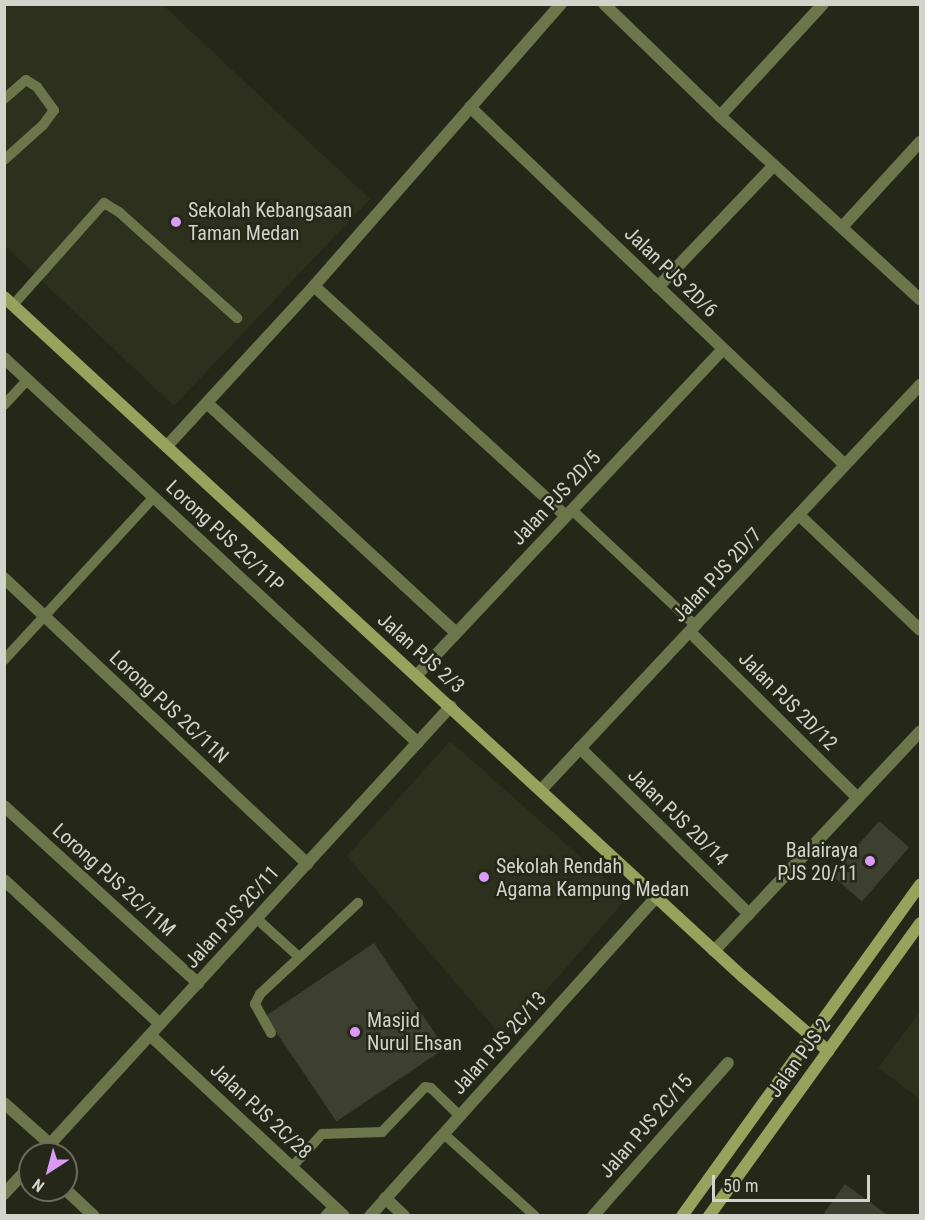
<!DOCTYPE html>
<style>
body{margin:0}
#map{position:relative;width:925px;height:1220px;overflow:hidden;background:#252718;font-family:"Roboto Condensed",sans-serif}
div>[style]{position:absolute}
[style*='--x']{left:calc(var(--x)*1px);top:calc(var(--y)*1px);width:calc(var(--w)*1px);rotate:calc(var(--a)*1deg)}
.built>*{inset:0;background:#2d301c}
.building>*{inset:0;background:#3d4030;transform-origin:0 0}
.lane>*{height:10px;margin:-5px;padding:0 5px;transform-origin:5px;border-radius:5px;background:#6d754a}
.street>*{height:12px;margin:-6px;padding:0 6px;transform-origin:6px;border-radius:6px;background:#6d754a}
.secondary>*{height:12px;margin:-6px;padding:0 6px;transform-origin:6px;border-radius:6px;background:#97a25c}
.dots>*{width:16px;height:16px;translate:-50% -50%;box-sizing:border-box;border:3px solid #252718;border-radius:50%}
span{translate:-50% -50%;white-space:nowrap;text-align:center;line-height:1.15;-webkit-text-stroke:5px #252718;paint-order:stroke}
.poi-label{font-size:20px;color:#d2d4cb}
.left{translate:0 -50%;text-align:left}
.right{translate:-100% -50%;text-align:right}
.street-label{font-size:20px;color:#d2d4cb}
.frame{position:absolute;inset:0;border:6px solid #d2d4cb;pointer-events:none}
.north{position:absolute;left:18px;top:1142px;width:60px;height:60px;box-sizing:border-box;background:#252718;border:2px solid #6a6c60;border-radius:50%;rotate:216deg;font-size:16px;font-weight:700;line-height:24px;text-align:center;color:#d2d4cb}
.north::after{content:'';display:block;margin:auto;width:21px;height:27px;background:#da9af6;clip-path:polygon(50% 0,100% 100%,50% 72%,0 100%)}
.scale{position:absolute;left:712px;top:1175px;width:158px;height:27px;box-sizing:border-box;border:3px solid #d2d4cb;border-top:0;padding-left:8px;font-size:18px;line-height:21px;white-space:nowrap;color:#d2d4cb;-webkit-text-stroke:4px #252718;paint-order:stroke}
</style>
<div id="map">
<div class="built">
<i style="clip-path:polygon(4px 5px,163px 5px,370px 199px,174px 406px,5px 246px)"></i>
<i style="clip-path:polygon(450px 741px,627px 898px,504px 1039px,347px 856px)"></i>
<i style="clip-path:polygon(920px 1011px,920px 1099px,878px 1068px)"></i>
</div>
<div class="building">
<i style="left:879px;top:821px;width:40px;height:72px;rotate:41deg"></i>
<i style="left:374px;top:943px;width:127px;height:131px;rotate:56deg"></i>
<i style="clip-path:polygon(845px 1184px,889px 1216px,828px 1216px,824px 1213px)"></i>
</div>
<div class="lane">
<i style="--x:4;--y:99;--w:29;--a:-41"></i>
<i style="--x:26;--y:80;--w:13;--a:32"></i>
<i style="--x:37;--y:87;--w:29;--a:54"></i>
<i style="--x:54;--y:110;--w:19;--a:126"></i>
<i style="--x:43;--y:125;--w:52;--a:138.1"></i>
<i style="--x:13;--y:305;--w:137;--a:-48.3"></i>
<i style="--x:104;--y:203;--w:17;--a:31"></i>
<i style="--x:119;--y:212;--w:159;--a:41.9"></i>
<i style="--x:4;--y:405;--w:34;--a:-47"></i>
<i style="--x:572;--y:510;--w:170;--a:43.1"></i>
<i style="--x:4;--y:660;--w:222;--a:-47.4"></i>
<i style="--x:257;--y:919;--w:55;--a:42.1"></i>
<i style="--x:271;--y:1033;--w:33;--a:-119"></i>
<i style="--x:255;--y:1004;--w:11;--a:-63"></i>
<i style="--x:260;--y:994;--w:134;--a:-42.9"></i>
<i style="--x:444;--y:1134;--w:122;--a:42"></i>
<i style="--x:292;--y:1167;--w:45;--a:-47.7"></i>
<i style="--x:322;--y:1134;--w:60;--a:-1.9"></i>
<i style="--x:382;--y:1132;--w:62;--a:-46.3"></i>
<i style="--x:425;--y:1087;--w:6;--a:9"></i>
<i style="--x:431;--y:1088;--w:40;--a:44"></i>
<i style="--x:325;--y:1216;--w:13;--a:-48"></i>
</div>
<div class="street">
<i style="--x:604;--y:4;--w:161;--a:44"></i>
<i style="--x:720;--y:116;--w:271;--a:42.5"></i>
<i style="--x:470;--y:107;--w:518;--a:43.67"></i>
<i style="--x:720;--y:116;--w:152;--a:-47.4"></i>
<i style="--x:843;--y:226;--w:114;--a:-47.5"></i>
<i style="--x:314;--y:286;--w:341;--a:42.4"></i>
<i style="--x:658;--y:287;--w:168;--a:-46.4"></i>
<i style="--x:4;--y:358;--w:565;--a:42.92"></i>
<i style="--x:207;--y:403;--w:338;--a:42.7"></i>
<i style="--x:167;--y:446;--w:217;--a:-47.4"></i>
<i style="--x:314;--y:286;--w:375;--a:-48.8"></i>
<i style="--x:799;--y:515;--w:167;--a:43.5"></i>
<i style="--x:4;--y:578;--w:417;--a:43.3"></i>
<i style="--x:690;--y:632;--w:236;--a:44.7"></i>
<i style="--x:417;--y:675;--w:447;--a:-46.8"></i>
<i style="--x:580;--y:748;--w:237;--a:44.5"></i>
<i style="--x:541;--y:790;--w:555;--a:-46.9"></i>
<i style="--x:4;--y:806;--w:263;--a:42.4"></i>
<i style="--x:4;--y:880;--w:212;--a:42.7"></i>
<i style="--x:714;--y:951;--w:301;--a:-46.8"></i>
<i style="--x:150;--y:1035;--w:265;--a:43"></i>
<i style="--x:4;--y:1103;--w:62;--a:41.7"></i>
<i style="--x:41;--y:1154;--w:607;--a:-47.54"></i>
<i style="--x:66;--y:1190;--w:38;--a:43"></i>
<i style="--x:4;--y:1194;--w:38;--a:-47"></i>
<i style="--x:385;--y:1198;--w:26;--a:43"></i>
<i style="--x:370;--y:1216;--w:428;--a:-48.1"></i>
<i style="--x:593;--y:1216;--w:204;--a:-48.6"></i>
</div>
<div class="secondary">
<i style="--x:4;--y:297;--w:1004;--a:42.62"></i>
<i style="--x:743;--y:977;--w:113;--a:41"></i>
<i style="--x:682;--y:1216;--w:408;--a:-54.3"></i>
<i style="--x:709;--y:1216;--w:361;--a:-54.2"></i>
</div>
<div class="dots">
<i style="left:176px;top:222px;background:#da9af6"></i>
<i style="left:870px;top:861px;background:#da9af6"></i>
<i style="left:484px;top:877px;background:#da9af6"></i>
<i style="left:355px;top:1032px;background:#da9af6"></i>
</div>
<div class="poi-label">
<span class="left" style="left:188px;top:222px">Sekolah Kebangsaan<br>Taman Medan</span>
<span class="right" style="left:858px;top:862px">Balairaya<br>PJS 20/11</span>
<span class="left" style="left:496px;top:878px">Sekolah Rendah<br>Agama Kampung Medan</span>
<span class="left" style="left:367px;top:1032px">Masjid<br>Nurul Ehsan</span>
</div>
<div class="street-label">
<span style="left:671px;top:272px;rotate:44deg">Jalan PJS 2D/6</span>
<span style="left:556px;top:498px;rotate:-47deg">Jalan PJS 2D/5</span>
<span style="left:225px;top:536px;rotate:43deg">Lorong PJS 2C/11P</span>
<span style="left:717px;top:575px;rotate:-47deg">Jalan PJS 2D/7</span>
<span style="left:421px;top:653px;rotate:42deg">Jalan PJS 2/3</span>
<span style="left:788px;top:701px;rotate:45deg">Jalan PJS 2D/12</span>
<span style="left:169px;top:707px;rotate:43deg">Lorong PJS 2C/11N</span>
<span style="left:678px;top:817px;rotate:44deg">Jalan PJS 2D/14</span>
<span style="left:114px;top:880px;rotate:42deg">Lorong PJS 2C/11M</span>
<span style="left:232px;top:917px;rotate:-48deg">Jalan PJS 2C/11</span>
<span style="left:499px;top:1043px;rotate:-48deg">Jalan PJS 2C/13</span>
<span style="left:799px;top:1058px;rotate:-54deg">Jalan PJS 2</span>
<span style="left:261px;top:1111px;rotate:43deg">Jalan PJS 2C/28</span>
<span style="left:646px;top:1126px;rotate:-49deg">Jalan PJS 2C/15</span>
</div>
<div class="frame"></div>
<div class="north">N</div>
<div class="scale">50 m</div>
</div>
